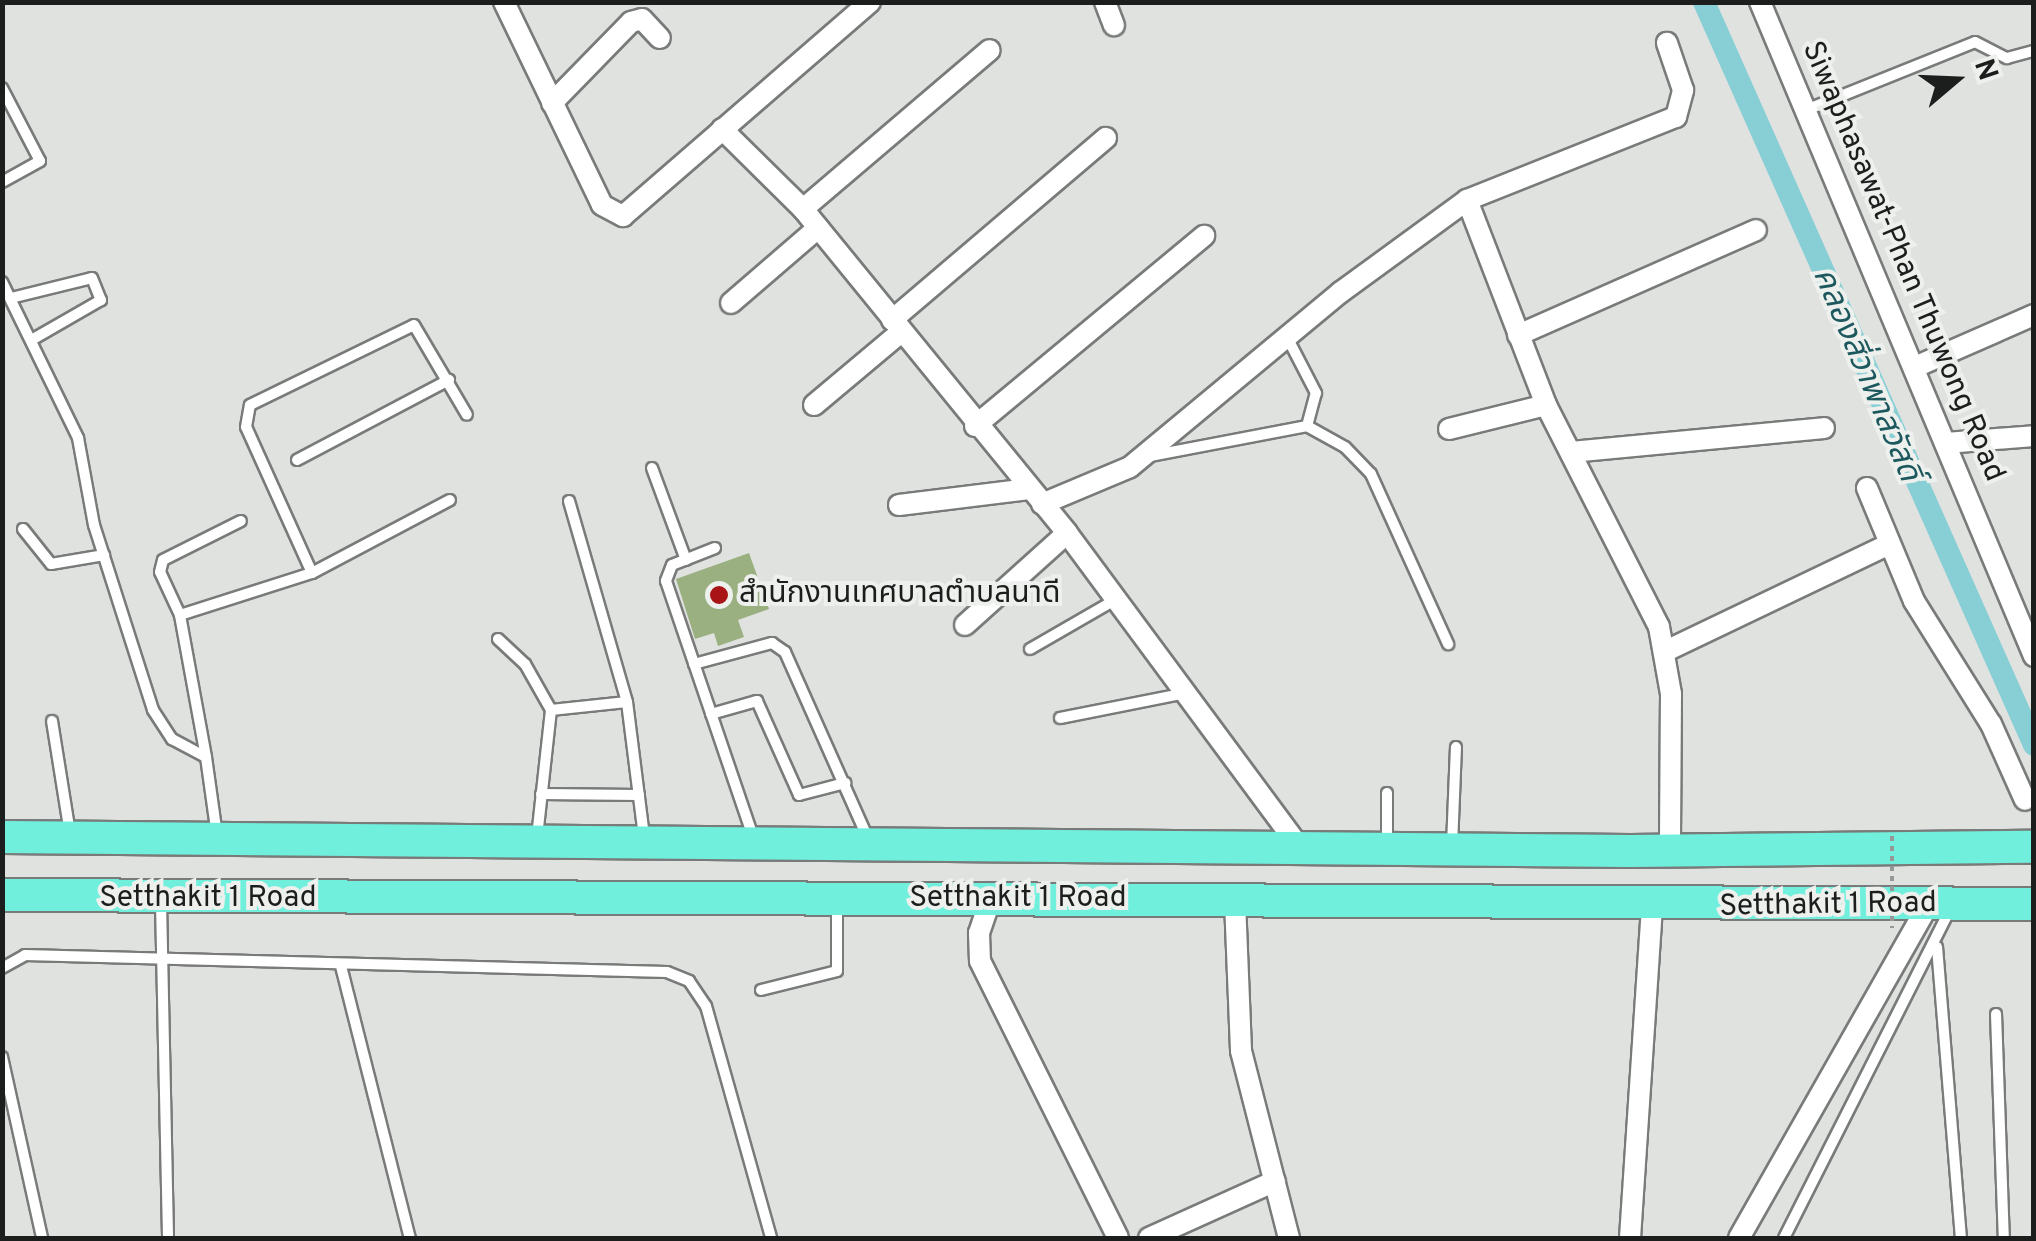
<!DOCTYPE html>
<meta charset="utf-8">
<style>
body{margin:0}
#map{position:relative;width:2036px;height:1241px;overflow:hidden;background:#e0e2e0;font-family:Overpass,"Noto Sans Thai",sans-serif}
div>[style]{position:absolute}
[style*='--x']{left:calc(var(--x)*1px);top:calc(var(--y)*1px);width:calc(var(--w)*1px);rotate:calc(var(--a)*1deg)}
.canal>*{height:22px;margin:-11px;padding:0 11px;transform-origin:11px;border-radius:11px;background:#87ced5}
.building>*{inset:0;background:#9ab080}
.roads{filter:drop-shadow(2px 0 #787b79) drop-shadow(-2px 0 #787b79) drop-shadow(0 2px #787b79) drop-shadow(0 -2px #787b79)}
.service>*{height:10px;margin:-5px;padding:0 5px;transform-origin:5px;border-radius:5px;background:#fff}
.minor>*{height:20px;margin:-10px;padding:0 10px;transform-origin:10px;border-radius:10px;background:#fff}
.primary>*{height:32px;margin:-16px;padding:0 16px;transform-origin:16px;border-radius:16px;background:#71efdd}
.path-bridge>*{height:4px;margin-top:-2px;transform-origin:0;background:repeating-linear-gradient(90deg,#969897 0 5px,transparent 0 10px)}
.dots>*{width:28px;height:28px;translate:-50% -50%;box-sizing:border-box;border:5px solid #edf0ed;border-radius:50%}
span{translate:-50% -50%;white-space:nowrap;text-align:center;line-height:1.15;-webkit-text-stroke:8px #edf0ed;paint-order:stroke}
.street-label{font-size:30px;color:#1c1d1d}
.poi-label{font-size:30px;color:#1c1d1d}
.left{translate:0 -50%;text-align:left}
.water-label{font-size:32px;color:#1c585d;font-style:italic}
.frame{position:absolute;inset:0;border:5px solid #1c1d1d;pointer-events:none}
.north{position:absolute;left:1906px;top:30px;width:100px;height:100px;-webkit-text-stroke:8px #edf0ed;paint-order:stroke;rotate:71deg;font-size:28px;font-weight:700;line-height:40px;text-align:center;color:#1c1d1d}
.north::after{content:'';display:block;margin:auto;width:35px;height:45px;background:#1c1d1d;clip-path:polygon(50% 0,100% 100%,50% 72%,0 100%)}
</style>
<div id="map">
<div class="canal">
<i style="--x:1704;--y:2;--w:813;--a:66.05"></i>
</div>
<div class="building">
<i style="clip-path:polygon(749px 553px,769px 609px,738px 620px,744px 637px,718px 646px,714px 633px,695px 639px,676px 579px)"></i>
</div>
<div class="roads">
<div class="service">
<i style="--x:2;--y:88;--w:82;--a:62.5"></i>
<i style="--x:40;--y:161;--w:43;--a:151.1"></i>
<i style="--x:1806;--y:110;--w:182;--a:-21.9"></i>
<i style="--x:1975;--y:42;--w:36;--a:27"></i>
<i style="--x:2007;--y:58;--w:28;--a:-15"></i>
<i style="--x:2;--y:282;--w:174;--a:64"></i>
<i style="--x:78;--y:438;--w:88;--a:79.6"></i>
<i style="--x:94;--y:525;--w:194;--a:72.3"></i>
<i style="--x:153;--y:710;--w:35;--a:57"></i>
<i style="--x:172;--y:739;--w:38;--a:28"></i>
<i style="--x:206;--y:757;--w:79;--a:82"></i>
<i style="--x:11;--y:298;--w:83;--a:-13.9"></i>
<i style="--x:92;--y:278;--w:24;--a:68"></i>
<i style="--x:101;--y:300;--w:76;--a:150.1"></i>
<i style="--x:1307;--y:426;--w:43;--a:28.9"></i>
<i style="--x:1345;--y:447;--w:37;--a:46"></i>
<i style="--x:1371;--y:474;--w:187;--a:65.6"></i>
<i style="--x:1150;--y:456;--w:160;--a:-10.8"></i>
<i style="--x:1307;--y:426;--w:34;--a:-75"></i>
<i style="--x:1316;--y:393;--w:63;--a:-117.4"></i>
<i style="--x:297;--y:460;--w:172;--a:-27.8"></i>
<i style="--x:652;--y:468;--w:98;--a:69.7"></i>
<i style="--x:569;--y:501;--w:209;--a:73.9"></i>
<i style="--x:23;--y:529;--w:45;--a:51.3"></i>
<i style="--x:51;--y:564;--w:54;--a:-9.6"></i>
<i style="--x:715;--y:548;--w:46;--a:158.4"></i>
<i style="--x:672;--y:565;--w:17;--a:111"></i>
<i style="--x:666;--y:581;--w:269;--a:71.2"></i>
<i style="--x:312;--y:573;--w:156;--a:-27.9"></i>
<i style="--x:180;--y:615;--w:47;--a:-114.9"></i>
<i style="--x:160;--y:572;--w:12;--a:-76"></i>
<i style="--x:163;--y:560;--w:87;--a:-26.6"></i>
<i style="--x:498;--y:639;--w:37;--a:43"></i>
<i style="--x:525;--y:664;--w:53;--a:60.5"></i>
<i style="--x:551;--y:710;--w:128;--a:96.3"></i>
<i style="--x:1030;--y:649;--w:98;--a:-30"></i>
<i style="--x:694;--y:664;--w:81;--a:-15.1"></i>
<i style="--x:772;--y:643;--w:16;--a:35"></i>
<i style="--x:785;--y:652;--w:207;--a:66"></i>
<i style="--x:551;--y:710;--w:76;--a:-6"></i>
<i style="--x:627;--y:702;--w:135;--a:82.8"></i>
<i style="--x:711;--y:714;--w:48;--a:-15.8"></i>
<i style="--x:757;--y:701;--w:103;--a:65.9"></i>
<i style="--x:799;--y:795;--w:48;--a:-14.6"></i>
<i style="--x:1060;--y:718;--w:128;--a:-11.2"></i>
<i style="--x:52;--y:721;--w:113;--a:80.9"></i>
<i style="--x:206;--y:757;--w:144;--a:-100.4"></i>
<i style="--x:180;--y:615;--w:139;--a:-17.7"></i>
<i style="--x:312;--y:573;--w:160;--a:-114.3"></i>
<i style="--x:246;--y:427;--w:22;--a:-80"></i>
<i style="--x:250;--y:405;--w:182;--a:-26"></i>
<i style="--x:414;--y:325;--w:104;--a:59.5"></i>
<i style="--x:1387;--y:793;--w:49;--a:90"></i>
<i style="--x:541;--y:794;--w:98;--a:0.6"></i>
<i style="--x:1452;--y:846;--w:99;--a:-87.7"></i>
<i style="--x:161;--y:902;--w:336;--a:88.8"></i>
<i style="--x:1937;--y:947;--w:292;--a:85.3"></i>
<i style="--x:341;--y:966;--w:281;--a:75.8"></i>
<i style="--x:2;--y:968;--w:26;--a:-29"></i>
<i style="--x:25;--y:955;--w:642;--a:1.52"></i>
<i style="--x:667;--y:972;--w:24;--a:22"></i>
<i style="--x:689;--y:981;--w:30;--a:56"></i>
<i style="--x:706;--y:1006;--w:241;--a:74.3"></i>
<i style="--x:761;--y:990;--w:78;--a:-14"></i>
<i style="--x:837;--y:971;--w:69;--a:-90"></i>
<i style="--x:1996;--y:1014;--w:224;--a:88"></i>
<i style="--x:2;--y:1057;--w:185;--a:77.5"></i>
<i style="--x:1784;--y:1238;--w:369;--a:-63.2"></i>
</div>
<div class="minor">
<i style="--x:504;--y:2;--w:225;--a:64.2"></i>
<i style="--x:602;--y:205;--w:24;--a:28"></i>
<i style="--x:623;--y:216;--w:327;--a:-40.9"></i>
<i style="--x:1105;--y:2;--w:25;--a:69"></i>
<i style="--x:1760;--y:2;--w:709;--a:67.27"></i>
<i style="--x:552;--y:103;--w:113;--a:-45.7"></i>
<i style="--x:631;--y:22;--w:11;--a:-15"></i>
<i style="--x:642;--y:19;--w:26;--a:47"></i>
<i style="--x:722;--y:129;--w:114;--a:44.6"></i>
<i style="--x:803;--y:209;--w:418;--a:50.8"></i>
<i style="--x:1067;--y:533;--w:390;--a:53.5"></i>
<i style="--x:1467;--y:200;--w:220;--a:68.9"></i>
<i style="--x:1546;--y:405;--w:249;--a:63"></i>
<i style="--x:1659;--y:627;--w:68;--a:79.8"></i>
<i style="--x:1671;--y:694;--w:157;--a:90.4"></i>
<i style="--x:803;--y:209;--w:245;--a:-40.4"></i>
<i style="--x:731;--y:303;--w:115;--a:-40.8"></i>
<i style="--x:892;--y:320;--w:281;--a:-40.4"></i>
<i style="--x:1518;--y:335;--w:260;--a:-23.8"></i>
<i style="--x:1915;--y:367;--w:130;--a:-23.6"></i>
<i style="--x:814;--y:405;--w:114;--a:-40"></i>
<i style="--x:975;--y:426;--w:298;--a:-39.7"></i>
<i style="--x:1449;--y:429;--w:100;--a:-13.9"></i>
<i style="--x:1946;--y:443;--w:88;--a:-4.5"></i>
<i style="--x:1571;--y:452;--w:254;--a:-5.4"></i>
<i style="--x:1867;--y:488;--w:122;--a:67.4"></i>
<i style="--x:1914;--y:601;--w:145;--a:58"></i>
<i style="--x:1991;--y:724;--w:83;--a:65.9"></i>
<i style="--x:1042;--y:504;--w:95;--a:-22.8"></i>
<i style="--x:1130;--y:467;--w:274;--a:-39.7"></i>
<i style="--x:1341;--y:292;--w:156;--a:-36.1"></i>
<i style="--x:1467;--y:200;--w:225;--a:-21.7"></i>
<i style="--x:1676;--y:117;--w:28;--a:-75"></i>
<i style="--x:1683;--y:90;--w:50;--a:-108.8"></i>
<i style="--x:899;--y:505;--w:131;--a:-7"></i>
<i style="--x:965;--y:625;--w:137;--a:-42"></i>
<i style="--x:1666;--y:651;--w:247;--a:-25.6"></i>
<i style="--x:991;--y:898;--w:37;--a:109"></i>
<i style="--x:979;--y:933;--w:28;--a:88"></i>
<i style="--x:980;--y:961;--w:309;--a:63.5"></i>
<i style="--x:1235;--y:901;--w:150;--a:87.7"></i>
<i style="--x:1241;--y:1051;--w:193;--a:75.6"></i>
<i style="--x:1149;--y:1238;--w:138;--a:-24.3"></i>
<i style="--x:1630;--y:1238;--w:332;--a:-86.2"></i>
<i style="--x:1739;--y:1238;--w:383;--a:-60.4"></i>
</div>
<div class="primary">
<i style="--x:2;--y:837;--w:1628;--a:0.49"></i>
<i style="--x:1630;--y:851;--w:404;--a:-0.6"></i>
<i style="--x:2;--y:895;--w:2032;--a:0.25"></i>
</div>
</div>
<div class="path-bridge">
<i style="--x:1892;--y:836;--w:92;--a:90"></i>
</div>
<div class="dots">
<i style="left:719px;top:595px;background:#a91517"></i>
</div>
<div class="street-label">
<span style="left:1902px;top:262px;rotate:67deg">Siwaphasawat-Phan Thuwong Road</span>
<span style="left:208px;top:899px">Setthakit 1 Road</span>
<span style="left:1018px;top:899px">Setthakit 1 Road</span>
<span style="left:1828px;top:906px;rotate:-1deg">Setthakit 1 Road</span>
</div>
<div class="poi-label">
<span class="left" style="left:739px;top:595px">สำนักงานเทศบาลตำบลนาดี</span>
</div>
<div class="water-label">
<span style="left:1865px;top:375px;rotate:67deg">คลองสี่วาพาสวัสดิ์</span>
</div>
<div class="frame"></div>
<div class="north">N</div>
</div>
